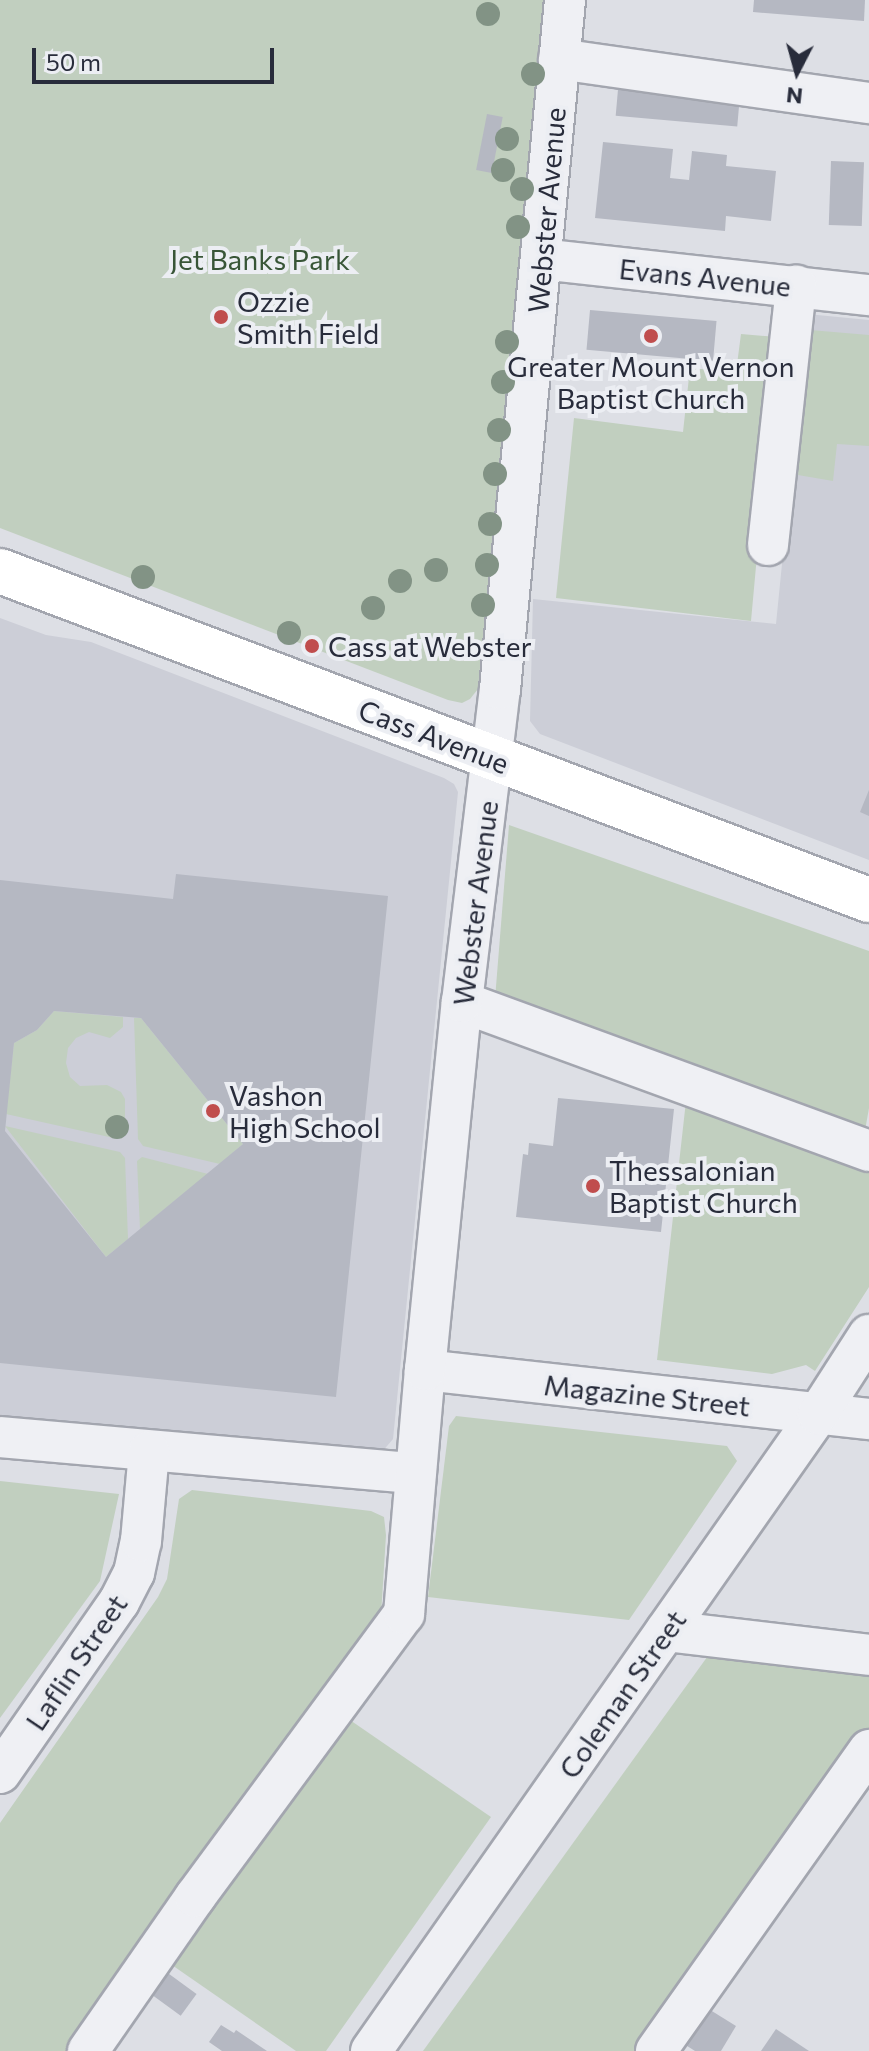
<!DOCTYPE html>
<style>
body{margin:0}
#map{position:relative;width:869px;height:2051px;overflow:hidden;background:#dddfe5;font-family:Commissioner,sans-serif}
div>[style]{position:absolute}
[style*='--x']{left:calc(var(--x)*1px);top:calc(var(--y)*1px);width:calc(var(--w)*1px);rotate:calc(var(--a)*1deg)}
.built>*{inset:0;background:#ccced7}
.green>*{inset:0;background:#c1cfbf}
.building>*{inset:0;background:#b5b8c2;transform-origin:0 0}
.roads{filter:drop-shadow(2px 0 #a3a6af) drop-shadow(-2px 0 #a3a6af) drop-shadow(0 2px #a3a6af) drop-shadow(0 -2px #a3a6af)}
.minor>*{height:40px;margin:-20px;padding:0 20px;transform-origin:20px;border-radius:20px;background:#eff0f4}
.major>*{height:44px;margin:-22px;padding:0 22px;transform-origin:22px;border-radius:22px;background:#fff}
.trees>*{width:24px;height:24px;margin:-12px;border-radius:50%;background:#829385}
.dots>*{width:22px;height:22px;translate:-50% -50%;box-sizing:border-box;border:4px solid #eceef3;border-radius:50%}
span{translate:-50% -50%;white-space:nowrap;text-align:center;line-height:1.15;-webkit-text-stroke:8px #eceef3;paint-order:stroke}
.street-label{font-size:28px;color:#282c3b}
.park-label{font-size:28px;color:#385537}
.poi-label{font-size:28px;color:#282c3b}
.left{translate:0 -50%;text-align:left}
.north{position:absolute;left:757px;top:32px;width:80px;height:80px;-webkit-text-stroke:6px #eceef3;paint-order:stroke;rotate:186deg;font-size:22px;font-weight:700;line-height:32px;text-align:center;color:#282c3b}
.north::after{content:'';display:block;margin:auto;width:28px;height:36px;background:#282c3b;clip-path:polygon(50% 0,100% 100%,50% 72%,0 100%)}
.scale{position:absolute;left:32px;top:48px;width:242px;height:36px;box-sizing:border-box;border:4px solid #282c3b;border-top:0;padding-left:10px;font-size:24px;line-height:28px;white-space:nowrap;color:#282c3b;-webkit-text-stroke:6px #eceef3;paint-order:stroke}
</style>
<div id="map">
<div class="built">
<i style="clip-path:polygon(807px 314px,869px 320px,869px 860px,540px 734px,530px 721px,533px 599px,776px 624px)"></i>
<i style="clip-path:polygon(0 618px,46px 635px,91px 642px,444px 778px,454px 784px,458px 792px,393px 1439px,381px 1453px,0 1417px)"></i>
</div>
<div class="green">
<i style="clip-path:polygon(0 0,544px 0,478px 689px,470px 699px,462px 703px,448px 700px,0 528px)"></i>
<i style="clip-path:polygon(810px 330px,869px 335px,869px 446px,837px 444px,833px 481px,798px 475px)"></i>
<i style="clip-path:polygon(741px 334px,777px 337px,751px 621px,556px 598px,574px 418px,683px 432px,690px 368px,736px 372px)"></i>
<i style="clip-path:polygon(509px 825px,869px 951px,869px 1108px,863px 1142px,495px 999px)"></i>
<i style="clip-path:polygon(54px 1011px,123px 1017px,123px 1027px,110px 1038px,89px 1032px,76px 1038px,68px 1048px,66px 1063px,70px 1077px,80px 1086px,107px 1085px,121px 1092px,125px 1099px,125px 1134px,118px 1139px,6px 1114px,14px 1043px,37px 1030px)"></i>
<i style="clip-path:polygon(134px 1018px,141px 1018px,243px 1144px,220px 1164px,143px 1146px,138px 1139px)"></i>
<i style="clip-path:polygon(687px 1092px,869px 1161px,869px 1287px,815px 1371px,806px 1365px,772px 1374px,657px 1360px)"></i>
<i style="clip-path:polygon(5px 1126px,120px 1152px,125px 1158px,128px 1239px,106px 1257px)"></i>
<i style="clip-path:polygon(142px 1157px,208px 1174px,140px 1229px,137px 1161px)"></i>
<i style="clip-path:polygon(456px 1416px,727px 1446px,737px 1461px,629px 1620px,428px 1597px,449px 1426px)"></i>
<i style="clip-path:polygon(0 1481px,119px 1494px,100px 1581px,0 1718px)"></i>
<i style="clip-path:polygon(192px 1490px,371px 1511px,384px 1517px,386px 1535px,381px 1615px,76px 2051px,0 2051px,0 1823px,158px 1597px,167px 1579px,179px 1499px)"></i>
<i style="clip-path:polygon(710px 1653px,869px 1665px,869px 1740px,644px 2051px,423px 2051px)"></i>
<i style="clip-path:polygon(347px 1718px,491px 1817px,326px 2051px,296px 2051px,169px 1963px)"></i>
</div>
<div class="building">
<i style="clip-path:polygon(754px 0,865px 0,864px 21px,753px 12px)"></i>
<i style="left:619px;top:78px;width:122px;height:38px;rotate:5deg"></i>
<i style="left:487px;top:114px;width:16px;height:57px;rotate:11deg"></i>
<i style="clip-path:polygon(603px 142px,673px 149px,670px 178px,689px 180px,692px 151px,727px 155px,726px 166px,776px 171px,771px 221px,726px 216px,725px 231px,595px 218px)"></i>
<i style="left:831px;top:161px;width:33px;height:64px;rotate:2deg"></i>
<i style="left:590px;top:310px;width:127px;height:40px;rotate:5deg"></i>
<i style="clip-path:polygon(869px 790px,869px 816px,860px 812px)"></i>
<i style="clip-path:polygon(evenodd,176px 874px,388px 896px,336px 1397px,0 1363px,0 880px,173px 899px,176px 874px,54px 1011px,141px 1018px,243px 1144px,106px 1257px,5px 1131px,14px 1043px,37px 1030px,54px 1011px)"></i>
<i style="clip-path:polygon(558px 1098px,674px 1109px,661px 1232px,516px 1217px,523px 1154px,528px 1155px,529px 1143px,553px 1146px)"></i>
<i style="left:165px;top:1971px;width:39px;height:27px;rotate:36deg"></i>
<i style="clip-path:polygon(707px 2008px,736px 2026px,721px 2051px,695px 2051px,684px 2044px)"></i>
<i style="clip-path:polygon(221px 2025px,234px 2033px,236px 2030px,267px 2051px,222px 2051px,209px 2042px)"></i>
<i style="clip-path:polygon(776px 2029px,809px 2051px,761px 2051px)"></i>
</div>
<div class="roads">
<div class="minor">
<i style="--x:559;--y:59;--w:313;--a:8.1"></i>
<i style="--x:541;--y:259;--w:330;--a:6.3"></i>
<i style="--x:768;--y:545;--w:261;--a:-83.8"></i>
<i style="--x:462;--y:1002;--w:433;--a:20.1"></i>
<i style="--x:425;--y:1370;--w:447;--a:6.3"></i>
<i style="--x:0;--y:1437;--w:417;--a:5"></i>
<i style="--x:666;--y:1631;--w:204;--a:6.7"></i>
<i style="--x:0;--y:1773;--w:208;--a:-55.2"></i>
<i style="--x:119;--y:1602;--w:33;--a:-63"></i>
<i style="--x:134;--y:1573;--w:33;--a:-78"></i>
<i style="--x:141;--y:1541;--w:90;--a:-84.9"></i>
<i style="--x:88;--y:2051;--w:188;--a:-55.2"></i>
<i style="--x:195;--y:1897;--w:352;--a:-53.6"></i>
<i style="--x:404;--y:1614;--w:245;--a:-85.1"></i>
<i style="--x:425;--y:1370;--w:370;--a:-84.3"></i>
<i style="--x:462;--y:1002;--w:315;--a:-83.1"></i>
<i style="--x:500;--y:689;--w:692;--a:-84.61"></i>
<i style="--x:371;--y:2051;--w:778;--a:-54.94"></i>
<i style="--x:818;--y:1414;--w:94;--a:-57.2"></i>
<i style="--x:656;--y:2051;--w:369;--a:-54.7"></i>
</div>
<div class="major">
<i style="--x:0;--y:571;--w:929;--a:20.74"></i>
</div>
</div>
<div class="trees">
<i style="left:488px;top:14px"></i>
<i style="left:533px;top:74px"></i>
<i style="left:507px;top:139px"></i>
<i style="left:503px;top:170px"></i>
<i style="left:522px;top:189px"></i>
<i style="left:518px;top:227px"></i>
<i style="left:507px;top:342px"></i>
<i style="left:503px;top:382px"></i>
<i style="left:499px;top:430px"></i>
<i style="left:495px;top:474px"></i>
<i style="left:490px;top:524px"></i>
<i style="left:487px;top:565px"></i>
<i style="left:436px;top:570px"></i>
<i style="left:143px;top:577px"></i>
<i style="left:400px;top:581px"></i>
<i style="left:483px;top:605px"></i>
<i style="left:373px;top:608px"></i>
<i style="left:289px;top:633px"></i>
<i style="left:117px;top:1127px"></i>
</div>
<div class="dots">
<i style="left:221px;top:317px;background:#c04d4d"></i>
<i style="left:651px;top:336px;background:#c04d4d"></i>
<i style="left:312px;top:646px;background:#c04d4d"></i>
<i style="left:213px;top:1111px;background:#c04d4d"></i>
<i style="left:593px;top:1186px;background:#c04d4d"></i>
</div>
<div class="street-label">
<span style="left:546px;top:210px;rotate:-85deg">Webster Avenue</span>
<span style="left:705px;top:277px;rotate:6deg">Evans Avenue</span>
<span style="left:434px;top:736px;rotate:21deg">Cass Avenue</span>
<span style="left:475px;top:903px;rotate:-83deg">Webster Avenue</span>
<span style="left:647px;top:1395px;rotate:6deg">Magazine Street</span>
<span style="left:76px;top:1662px;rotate:-56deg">Laflin Street</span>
<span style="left:622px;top:1694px;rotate:-55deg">Coleman Street</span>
</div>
<div class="park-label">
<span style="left:260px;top:259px">Jet Banks Park</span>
</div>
<div class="poi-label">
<span class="left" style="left:237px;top:317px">Ozzie<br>Smith Field</span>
<span style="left:651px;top:382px">Greater Mount Vernon<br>Baptist Church</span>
<span class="left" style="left:328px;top:646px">Cass at Webster</span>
<span class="left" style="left:229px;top:1111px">Vashon<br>High School</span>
<span class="left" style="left:609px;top:1186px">Thessalonian<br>Baptist Church</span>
</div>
<div class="north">N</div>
<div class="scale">50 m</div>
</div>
